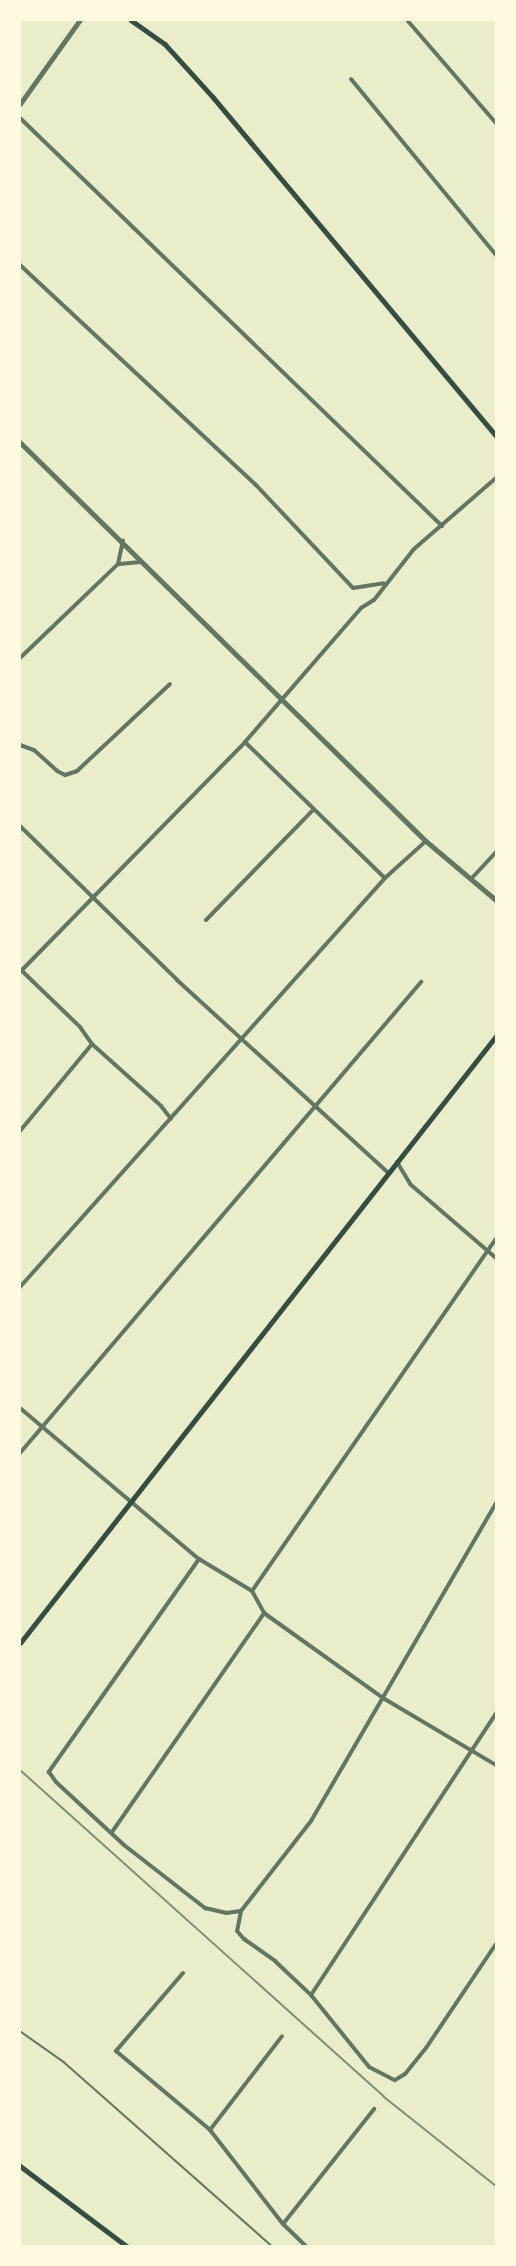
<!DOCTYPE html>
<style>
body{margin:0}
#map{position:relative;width:516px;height:2266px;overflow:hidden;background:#e9edc9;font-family:Georgia,serif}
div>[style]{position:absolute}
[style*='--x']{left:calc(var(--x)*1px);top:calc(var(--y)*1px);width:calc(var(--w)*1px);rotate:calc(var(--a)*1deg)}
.service>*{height:1.5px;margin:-0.75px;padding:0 0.75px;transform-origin:0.75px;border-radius:0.75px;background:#617663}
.minor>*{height:4px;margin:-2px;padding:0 2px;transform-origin:2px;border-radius:2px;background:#617663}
.tertiary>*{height:4.5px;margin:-2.25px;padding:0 2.25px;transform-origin:2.25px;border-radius:2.25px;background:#617663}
.secondary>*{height:4.5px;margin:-2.25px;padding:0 2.25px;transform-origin:2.25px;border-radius:2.25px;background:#344e41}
.primary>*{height:5px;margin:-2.5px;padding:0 2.5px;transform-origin:2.5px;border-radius:2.5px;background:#344e41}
.rail>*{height:2px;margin:-1px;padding:0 1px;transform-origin:1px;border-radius:1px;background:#7c8e77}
span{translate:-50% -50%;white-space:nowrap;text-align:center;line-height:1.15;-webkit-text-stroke:4.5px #fefae0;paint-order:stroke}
.frame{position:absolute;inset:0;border:21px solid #fefae0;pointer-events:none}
</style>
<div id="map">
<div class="service">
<i style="--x:20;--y:2031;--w:54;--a:35.2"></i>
<i style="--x:64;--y:2062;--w:278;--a:41.5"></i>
</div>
<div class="minor">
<i style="--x:407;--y:20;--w:136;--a:49.2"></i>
<i style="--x:351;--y:79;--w:228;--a:50.5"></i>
<i style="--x:20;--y:118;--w:587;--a:44.03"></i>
<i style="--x:20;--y:265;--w:323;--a:43"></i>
<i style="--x:256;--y:485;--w:141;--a:46.7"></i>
<i style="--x:353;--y:588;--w:31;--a:-9"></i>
<i style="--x:119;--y:564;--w:22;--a:-5"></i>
<i style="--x:20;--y:658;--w:136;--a:-43.8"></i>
<i style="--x:118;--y:564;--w:24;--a:-78"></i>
<i style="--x:245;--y:742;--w:195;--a:44.2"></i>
<i style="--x:20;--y:745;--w:15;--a:20"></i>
<i style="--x:34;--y:750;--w:31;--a:42"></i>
<i style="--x:57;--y:771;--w:9;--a:27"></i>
<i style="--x:65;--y:775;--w:13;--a:-18"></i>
<i style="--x:77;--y:771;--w:127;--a:-43.1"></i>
<i style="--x:20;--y:826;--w:220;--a:44.4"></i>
<i style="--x:177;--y:980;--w:286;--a:42.4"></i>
<i style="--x:471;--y:879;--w:37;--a:-47"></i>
<i style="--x:206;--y:920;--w:152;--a:-45.8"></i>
<i style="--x:20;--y:969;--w:83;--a:44"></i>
<i style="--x:80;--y:1027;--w:21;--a:55"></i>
<i style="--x:92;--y:1044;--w:93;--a:41.9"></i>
<i style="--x:161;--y:1106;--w:16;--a:52"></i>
<i style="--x:21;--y:971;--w:320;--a:-45.6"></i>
<i style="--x:245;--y:742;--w:177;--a:-49.1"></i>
<i style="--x:361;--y:608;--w:15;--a:-32"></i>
<i style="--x:374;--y:600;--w:65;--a:-51.9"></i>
<i style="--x:414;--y:549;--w:108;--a:-40.9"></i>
<i style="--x:20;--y:1131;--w:113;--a:-50.4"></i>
<i style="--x:397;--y:1162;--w:26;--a:59"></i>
<i style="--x:410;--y:1184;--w:113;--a:40.7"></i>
<i style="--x:20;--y:1287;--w:548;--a:-48.25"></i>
<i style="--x:385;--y:878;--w:55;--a:-42.1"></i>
<i style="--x:20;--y:1408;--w:234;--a:40.2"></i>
<i style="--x:199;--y:1559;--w:62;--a:31.1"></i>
<i style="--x:252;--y:1591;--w:25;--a:61"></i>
<i style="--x:264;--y:1613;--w:146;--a:35.5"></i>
<i style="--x:383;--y:1698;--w:131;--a:30.7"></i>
<i style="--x:20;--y:1453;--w:619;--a:-49.59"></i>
<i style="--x:199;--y:1559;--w:261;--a:125.2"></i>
<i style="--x:49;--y:1772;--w:12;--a:55"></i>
<i style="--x:56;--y:1782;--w:93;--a:42.8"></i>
<i style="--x:124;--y:1845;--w:103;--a:37.9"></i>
<i style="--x:205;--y:1908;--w:22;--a:13"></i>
<i style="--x:226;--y:1913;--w:15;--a:-8"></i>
<i style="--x:241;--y:1911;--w:20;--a:101"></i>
<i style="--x:237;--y:1931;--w:11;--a:49"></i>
<i style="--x:244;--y:1939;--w:38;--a:35"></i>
<i style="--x:275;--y:1961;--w:50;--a:43.4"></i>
<i style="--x:311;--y:1995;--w:92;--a:51.1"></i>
<i style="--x:369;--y:2067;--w:29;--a:27"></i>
<i style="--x:395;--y:2080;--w:12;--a:-31"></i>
<i style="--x:405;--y:2074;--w:33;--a:-51"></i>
<i style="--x:426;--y:2048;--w:125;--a:-56.1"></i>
<i style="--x:252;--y:1591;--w:428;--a:-55.3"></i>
<i style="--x:112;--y:1832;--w:267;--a:-55.2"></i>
<i style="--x:241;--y:1911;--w:114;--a:-52.1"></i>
<i style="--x:311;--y:1821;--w:368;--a:-59.8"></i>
<i style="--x:183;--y:1973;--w:103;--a:130.7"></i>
<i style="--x:116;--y:2051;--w:123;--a:40"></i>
<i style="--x:210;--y:2130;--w:119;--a:52.2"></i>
<i style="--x:283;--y:2224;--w:32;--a:44"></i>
<i style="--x:311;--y:1995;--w:337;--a:-56.7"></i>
<i style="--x:210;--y:2130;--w:118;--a:-52.5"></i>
<i style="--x:283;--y:2224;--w:147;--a:-51.6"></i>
</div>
<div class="tertiary">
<i style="--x:20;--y:104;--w:103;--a:-54.5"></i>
<i style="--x:20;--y:442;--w:569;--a:44.5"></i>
<i style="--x:426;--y:841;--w:92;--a:40.1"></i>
</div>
<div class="secondary">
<i style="--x:131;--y:20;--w:42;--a:35.2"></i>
<i style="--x:165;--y:44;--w:72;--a:47.8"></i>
<i style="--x:213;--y:97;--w:441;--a:50.1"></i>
</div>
<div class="primary">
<i style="--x:20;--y:1643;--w:771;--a:-51.9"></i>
<i style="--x:20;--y:2166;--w:133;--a:37"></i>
</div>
<div class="rail">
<i style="--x:20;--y:1770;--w:489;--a:41.9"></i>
<i style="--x:384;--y:2097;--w:143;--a:38.5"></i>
</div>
<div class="frame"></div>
</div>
